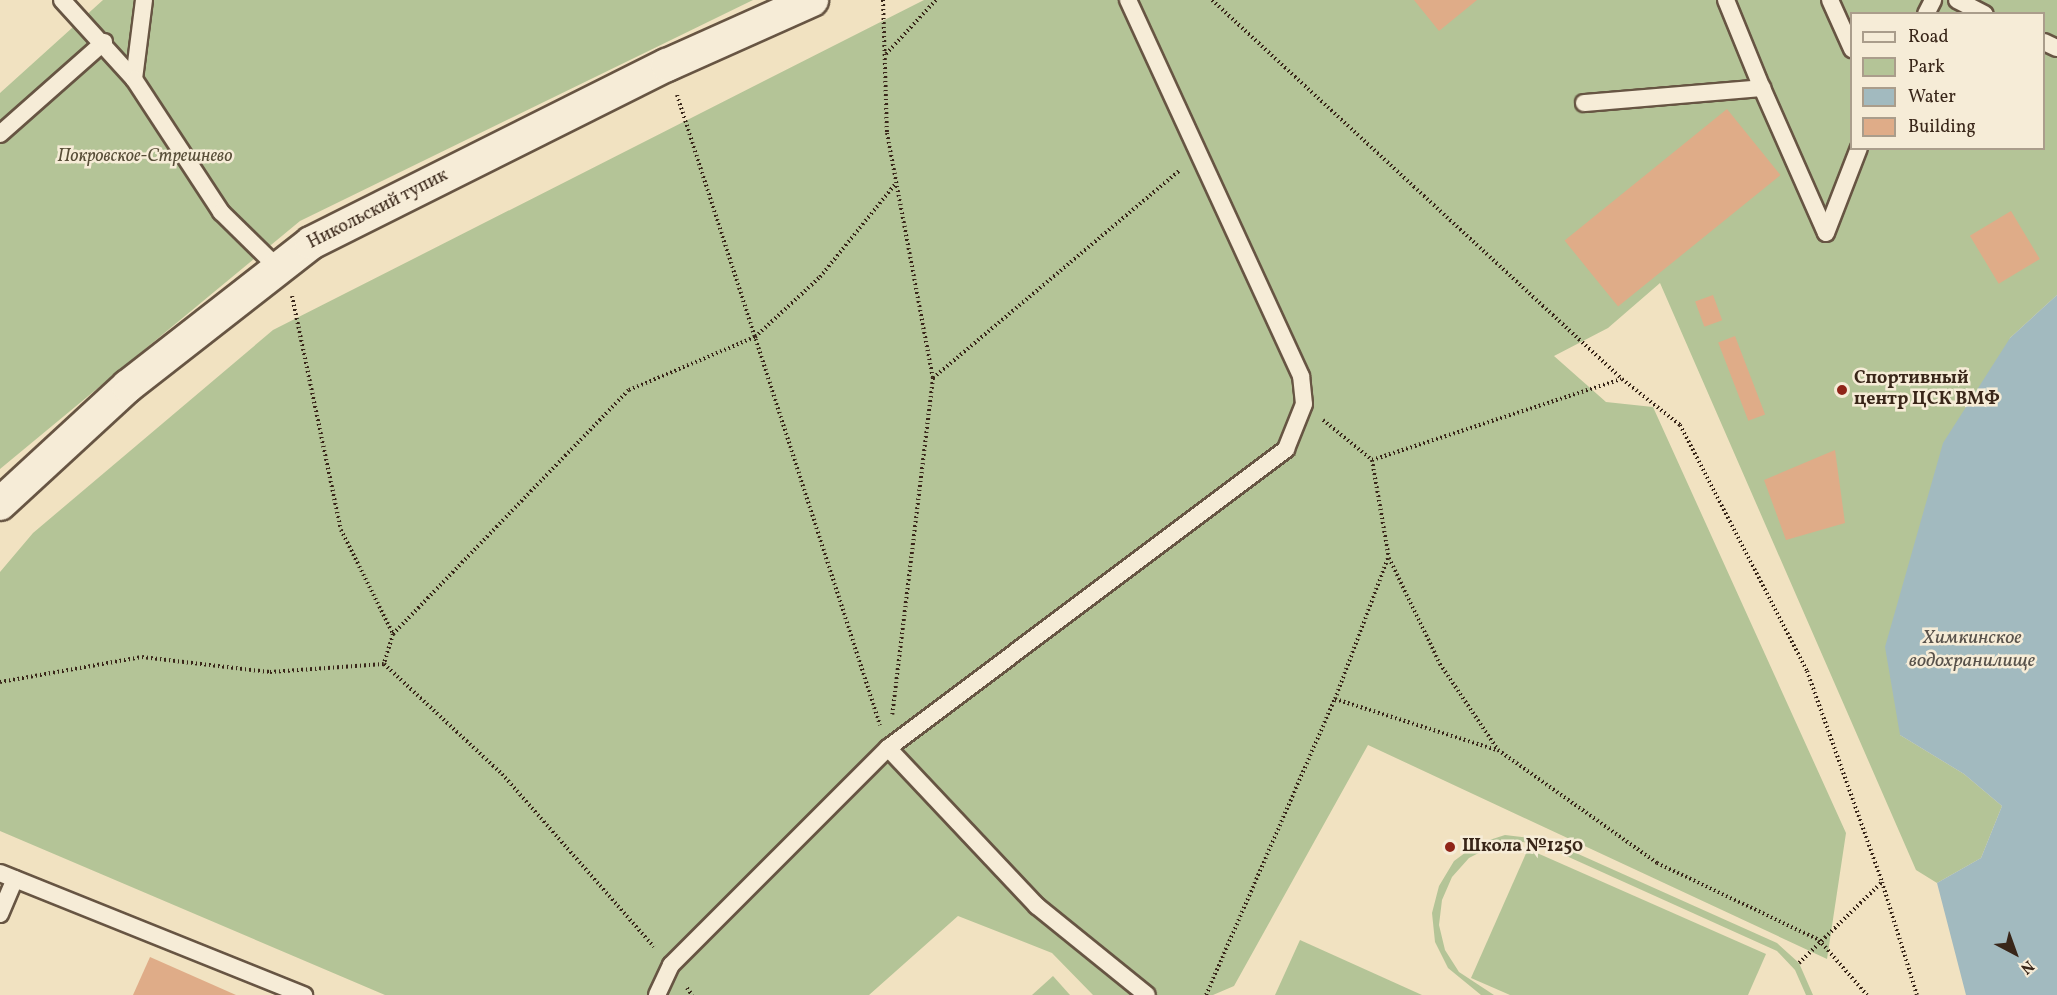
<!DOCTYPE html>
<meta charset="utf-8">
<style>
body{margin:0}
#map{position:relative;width:2057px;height:995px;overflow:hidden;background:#f1e2c1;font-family:Vollkorn,serif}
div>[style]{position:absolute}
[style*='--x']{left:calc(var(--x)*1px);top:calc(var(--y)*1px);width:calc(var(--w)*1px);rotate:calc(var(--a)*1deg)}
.green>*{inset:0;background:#b4c497}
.water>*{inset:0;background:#a2babf}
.building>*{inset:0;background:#dfac88;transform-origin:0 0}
.path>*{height:4px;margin-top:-2px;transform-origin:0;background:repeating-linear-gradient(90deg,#392619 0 1.5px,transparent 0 4.5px)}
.roads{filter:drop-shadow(2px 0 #675543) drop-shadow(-2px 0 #675543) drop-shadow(0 2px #675543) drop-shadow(0 -2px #675543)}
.service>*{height:16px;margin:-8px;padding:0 8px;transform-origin:8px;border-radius:8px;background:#f6ecd7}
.minor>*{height:32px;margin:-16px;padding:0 16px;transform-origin:16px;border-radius:16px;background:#f6ecd7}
.dots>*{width:16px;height:16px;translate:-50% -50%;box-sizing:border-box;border:3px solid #f6ecd7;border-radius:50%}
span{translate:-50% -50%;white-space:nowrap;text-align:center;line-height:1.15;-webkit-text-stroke:5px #f6ecd7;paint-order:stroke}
.park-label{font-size:18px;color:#584e38;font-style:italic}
.street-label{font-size:18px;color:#392619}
.poi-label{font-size:18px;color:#392619;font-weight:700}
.left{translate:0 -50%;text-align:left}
.water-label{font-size:20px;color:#58524b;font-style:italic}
.legend{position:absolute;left:1850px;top:12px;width:195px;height:138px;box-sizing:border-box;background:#f6ecd7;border:2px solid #aa9d8b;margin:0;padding:8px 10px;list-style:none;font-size:18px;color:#392619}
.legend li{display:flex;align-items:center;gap:12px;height:30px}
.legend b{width:30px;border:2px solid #aa9d8b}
.north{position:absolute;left:1985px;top:923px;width:60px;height:60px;-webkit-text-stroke:4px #f6ecd7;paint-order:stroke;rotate:139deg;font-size:16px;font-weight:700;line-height:24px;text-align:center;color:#392619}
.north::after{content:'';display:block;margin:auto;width:21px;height:27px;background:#392619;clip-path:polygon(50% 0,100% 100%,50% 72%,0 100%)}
</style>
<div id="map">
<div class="green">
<i style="clip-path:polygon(103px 0,753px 0,300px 221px,0 469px,0 93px)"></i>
<i style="clip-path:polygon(evenodd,924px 0,2057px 0,2057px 295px,2010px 338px,1900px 735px,1964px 774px,2002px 806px,1981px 858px,1937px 883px,1916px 870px,1660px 283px,1608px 328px,1554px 356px,1606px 402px,1653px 407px,1846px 833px,1827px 959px,1368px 745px,1234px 986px,1213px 995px,1093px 995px,1052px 953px,958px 916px,869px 995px,385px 995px,0 831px,0 572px,33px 533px,273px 330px,924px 0,1852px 14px,2044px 14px,2044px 148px,1852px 148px,1852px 14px)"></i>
<i style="clip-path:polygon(1505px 835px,1547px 840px,1777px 943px,1799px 963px,1813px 995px,1806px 995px,1795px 970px,1777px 951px,1542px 845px,1517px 841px,1492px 846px,1469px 858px,1452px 877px,1442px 900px,1439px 925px,1445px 950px,1459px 972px,1494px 995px,1481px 995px,1448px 968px,1435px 942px,1432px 913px,1439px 886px,1454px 861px,1477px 844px)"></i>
<i style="clip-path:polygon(1528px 849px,1766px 954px,1748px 995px,1510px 995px,1471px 978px)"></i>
<i style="clip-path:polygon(1300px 940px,1422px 995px,1275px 995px)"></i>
<i style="clip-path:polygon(1053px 976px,1070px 995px,1032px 995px)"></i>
</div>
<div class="water">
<i style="clip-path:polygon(2057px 295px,2057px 995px,1966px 995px,1937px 883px,1981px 858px,2002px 806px,1964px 774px,1900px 735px,1885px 647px,1943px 443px,2010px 338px)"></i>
</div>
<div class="building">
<i style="clip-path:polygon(1414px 0,1477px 0,1439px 31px)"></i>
<i style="left:1727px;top:109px;width:85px;height:209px;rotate:51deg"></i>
<i style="left:2011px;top:211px;width:56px;height:48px;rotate:59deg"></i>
<i style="left:1713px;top:295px;width:27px;height:19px;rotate:70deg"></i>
<i style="left:1735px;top:336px;width:84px;height:18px;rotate:69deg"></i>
<i style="clip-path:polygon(1835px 450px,1845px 523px,1786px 540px,1764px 480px)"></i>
<i style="clip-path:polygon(150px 957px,236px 995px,133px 995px)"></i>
</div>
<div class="path">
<i style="--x:883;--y:0;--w:133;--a:88.3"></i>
<i style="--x:887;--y:133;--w:249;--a:79.4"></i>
<i style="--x:933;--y:378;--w:339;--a:96.9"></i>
<i style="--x:1212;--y:0;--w:558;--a:42.75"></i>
<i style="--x:1622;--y:379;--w:74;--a:38.4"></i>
<i style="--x:1680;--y:425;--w:277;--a:62.7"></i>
<i style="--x:1807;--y:671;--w:224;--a:70.4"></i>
<i style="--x:1882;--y:882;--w:118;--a:72.8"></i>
<i style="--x:886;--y:54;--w:74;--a:-47.2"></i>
<i style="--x:677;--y:95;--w:662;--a:72.14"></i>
<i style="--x:292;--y:296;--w:239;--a:78.2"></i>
<i style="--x:341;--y:530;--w:116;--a:63.4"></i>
<i style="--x:393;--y:634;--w:31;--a:107"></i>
<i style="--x:933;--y:378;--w:323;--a:-40.1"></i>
<i style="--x:1323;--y:420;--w:63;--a:39.2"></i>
<i style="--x:1372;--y:460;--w:262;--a:-18"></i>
<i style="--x:1372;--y:460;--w:99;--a:80.2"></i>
<i style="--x:1389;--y:558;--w:118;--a:64.3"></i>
<i style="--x:1440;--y:664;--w:104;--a:56"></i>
<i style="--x:1498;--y:750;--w:195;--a:35.4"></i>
<i style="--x:1657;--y:863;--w:179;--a:25.4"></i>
<i style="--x:1819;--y:940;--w:73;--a:48.9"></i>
<i style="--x:393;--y:634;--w:339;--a:-46"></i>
<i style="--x:629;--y:390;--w:137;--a:-22.8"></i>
<i style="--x:755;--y:337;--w:88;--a:-42.7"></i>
<i style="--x:820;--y:277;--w:121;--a:-51"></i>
<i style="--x:0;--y:682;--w:144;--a:-10"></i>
<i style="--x:142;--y:657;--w:129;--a:6.7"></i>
<i style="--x:270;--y:672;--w:114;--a:-4"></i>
<i style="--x:384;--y:664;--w:161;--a:43"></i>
<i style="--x:502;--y:774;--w:230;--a:48.7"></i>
<i style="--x:1335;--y:699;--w:170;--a:17.5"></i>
<i style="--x:1799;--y:963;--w:116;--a:-44.3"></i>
<i style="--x:687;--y:988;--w:9;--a:54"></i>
<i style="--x:1206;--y:995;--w:323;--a:-66.5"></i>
<i style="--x:1335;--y:699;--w:151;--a:-69.4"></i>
</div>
<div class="roads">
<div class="service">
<i style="--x:62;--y:0;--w:107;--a:47.7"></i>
<i style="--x:144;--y:0;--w:80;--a:97.2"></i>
<i style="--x:134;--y:79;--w:159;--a:56.8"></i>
<i style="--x:221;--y:212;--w:77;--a:44.5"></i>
<i style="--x:1726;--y:0;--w:95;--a:67.8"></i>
<i style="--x:1830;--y:0;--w:54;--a:65.8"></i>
<i style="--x:1957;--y:0;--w:31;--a:27"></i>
<i style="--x:1926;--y:14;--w:16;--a:-63"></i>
<i style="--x:2044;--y:42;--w:14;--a:25"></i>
<i style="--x:1584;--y:103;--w:179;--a:-4.8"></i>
<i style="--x:1762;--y:88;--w:158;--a:66.2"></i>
<i style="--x:1826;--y:233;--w:91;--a:-68.8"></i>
<i style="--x:0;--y:134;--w:139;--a:-41.5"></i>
<i style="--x:888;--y:748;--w:217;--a:46.7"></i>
<i style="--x:1037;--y:906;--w:141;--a:39"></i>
<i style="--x:0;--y:873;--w:328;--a:21.9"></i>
<i style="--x:0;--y:914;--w:38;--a:-67"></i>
<i style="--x:657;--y:995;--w:33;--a:-65"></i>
<i style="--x:671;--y:965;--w:307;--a:-45"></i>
<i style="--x:888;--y:748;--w:498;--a:-36.9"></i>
<i style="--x:1286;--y:449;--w:48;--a:-68.2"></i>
<i style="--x:1304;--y:404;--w:28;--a:-96"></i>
<i style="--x:1301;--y:376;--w:414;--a:-114.7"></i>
</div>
<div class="minor">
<i style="--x:0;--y:504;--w:174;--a:-42.7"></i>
<i style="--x:128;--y:386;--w:232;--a:-38"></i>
<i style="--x:311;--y:243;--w:398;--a:-26.6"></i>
<i style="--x:667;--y:65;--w:159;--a:-24.1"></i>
</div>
</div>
<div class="dots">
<i style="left:1842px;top:390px;background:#8f2418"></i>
<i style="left:1450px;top:847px;background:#8f2418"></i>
</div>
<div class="park-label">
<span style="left:145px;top:157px">Покровское-Стрешнево</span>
</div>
<div class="street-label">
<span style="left:378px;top:210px;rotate:-27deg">Никольский тупик</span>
</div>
<div class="poi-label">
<span class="left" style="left:1854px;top:390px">Спортивный<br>центр ЦСК ВМФ</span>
<span class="left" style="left:1462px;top:847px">Школа №1250</span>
</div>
<div class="water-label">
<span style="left:1972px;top:650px">Химкинское<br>водохранилище</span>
</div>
<ul class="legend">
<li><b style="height:8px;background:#f6ecd7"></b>Road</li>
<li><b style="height:16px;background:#b4c497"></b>Park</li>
<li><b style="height:16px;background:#a2babf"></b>Water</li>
<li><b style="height:16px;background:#dfac88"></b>Building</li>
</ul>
<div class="north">N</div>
</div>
